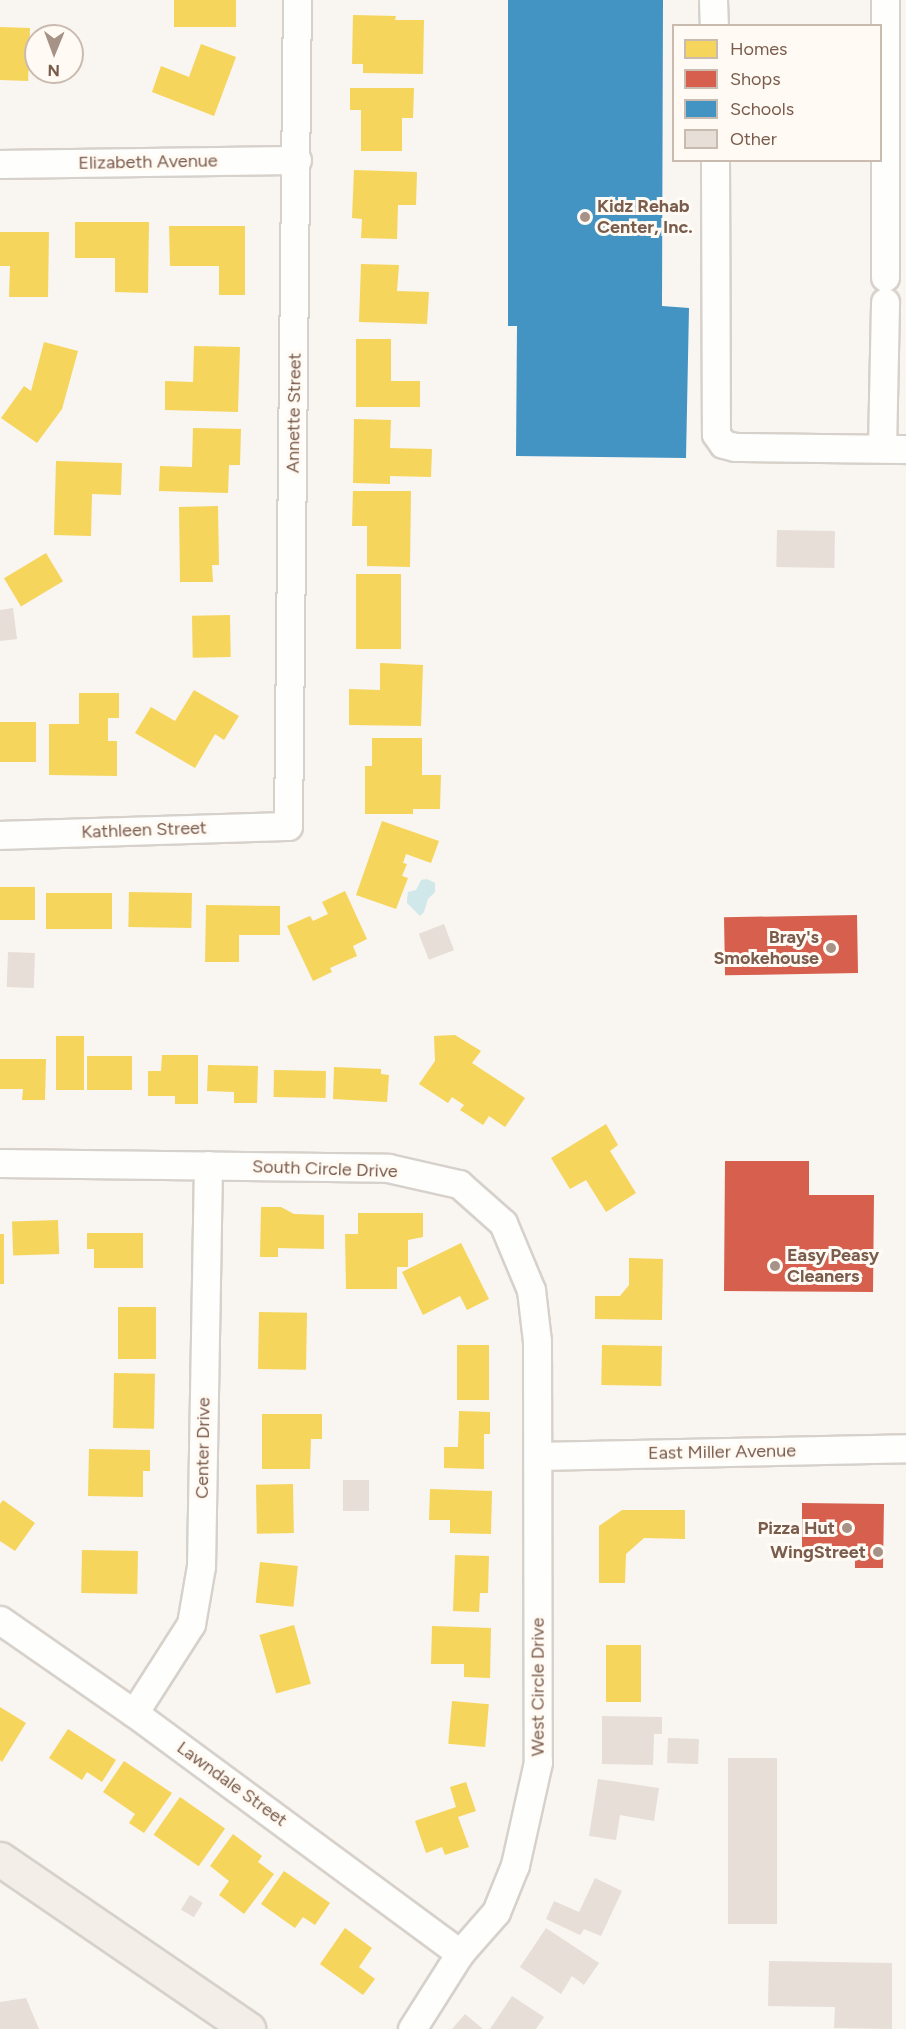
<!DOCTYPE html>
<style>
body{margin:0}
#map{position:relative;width:906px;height:2029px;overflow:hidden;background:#f9f5f0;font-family:Figtree,sans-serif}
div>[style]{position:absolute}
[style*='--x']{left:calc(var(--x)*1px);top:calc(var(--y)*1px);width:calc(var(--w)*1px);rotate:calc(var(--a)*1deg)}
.water>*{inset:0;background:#d0e8ea}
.homes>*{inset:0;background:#f6d55c;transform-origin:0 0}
.shops>*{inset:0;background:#d6604d;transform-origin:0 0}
.schools>*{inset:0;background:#4393c3}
.building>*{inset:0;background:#e6ded7;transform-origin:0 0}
.roads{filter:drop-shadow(2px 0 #d7d1cb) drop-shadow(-2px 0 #d7d1cb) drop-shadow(0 2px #d7d1cb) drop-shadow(0 -2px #d7d1cb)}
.minor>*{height:27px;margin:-13.5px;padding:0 13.5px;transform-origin:13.5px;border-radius:13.5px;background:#fefefd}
.major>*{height:33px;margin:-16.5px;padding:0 16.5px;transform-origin:16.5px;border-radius:16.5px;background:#f3eee8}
.dots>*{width:16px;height:16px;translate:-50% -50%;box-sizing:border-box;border:3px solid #fffaf3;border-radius:50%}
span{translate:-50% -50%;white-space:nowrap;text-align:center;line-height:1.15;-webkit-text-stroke:6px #fffaf3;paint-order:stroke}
.street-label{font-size:18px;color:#7a5c4d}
.poi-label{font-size:18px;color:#7a5c4d;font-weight:700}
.left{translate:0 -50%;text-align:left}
.right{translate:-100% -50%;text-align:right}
.legend{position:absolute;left:672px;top:24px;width:210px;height:138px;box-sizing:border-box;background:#fffaf3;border:2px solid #cabbb1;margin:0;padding:8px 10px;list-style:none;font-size:18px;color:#7a5c4d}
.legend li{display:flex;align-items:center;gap:12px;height:30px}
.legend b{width:30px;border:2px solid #cabbb1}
.north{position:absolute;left:24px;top:24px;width:60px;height:60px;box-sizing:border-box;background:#fffaf3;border:2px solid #cabbb1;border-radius:50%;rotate:181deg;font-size:16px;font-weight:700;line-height:24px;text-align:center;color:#7a5c4d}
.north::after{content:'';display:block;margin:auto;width:21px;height:27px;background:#a69286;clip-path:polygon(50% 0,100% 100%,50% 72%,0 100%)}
</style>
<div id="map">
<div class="water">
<i style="clip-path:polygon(427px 879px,435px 883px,435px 892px,428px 899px,424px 912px,420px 916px,407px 903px,407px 899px,408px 892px,416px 890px,421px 880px)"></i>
</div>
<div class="homes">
<i style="left:174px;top:0;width:62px;height:27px"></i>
<i style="clip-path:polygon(353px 15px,396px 16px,395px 20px,424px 20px,423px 74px,363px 73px,363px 64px,352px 64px)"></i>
<i style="left:0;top:27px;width:30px;height:53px;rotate:2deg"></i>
<i style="clip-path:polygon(201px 44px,236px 57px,214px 116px,152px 92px,161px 66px,189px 77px)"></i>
<i style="clip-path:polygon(350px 88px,414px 88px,413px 118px,402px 118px,402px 151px,361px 151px,361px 110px,350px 110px)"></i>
<i style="clip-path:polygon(354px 170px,417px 172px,416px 205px,398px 205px,397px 239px,361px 238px,362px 219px,352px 218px)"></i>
<i style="clip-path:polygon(75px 222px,149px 222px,148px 293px,115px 292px,115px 258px,75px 258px)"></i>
<i style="clip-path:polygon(169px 226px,245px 226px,245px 295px,219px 295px,219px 266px,170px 266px)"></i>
<i style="clip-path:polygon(0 232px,49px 232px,48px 297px,9px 297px,10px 266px,0 266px)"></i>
<i style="clip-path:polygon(361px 264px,399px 265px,397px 291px,429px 292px,427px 324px,359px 322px)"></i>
<i style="clip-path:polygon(356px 339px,391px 339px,391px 381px,420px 381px,420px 407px,356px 407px)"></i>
<i style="clip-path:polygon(44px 342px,78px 351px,62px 409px,37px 443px,1px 418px,24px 386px,31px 391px)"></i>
<i style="clip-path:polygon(194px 346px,240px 347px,238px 412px,165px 410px,165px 381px,193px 382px)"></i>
<i style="clip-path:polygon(354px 419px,391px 420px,390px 448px,432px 449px,431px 477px,390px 476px,390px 484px,353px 483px)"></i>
<i style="clip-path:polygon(193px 428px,241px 429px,240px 465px,229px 465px,228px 493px,159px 491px,160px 466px,192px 467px)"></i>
<i style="clip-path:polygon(56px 461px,122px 463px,121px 495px,92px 494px,91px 536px,54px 535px)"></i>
<i style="clip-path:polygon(353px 491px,411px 491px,410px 567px,367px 566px,367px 526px,352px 526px)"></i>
<i style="clip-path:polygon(218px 506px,219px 565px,212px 565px,213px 582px,180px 582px,179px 507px)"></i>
<i style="left:46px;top:553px;width:33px;height:49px;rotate:59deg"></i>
<i style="left:356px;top:574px;width:45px;height:75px"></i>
<i style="left:230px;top:615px;width:42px;height:38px;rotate:89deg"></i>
<i style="clip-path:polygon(380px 663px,423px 665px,421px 726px,349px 725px,349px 689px,380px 690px)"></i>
<i style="clip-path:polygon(194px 690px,239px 716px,224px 740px,215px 734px,195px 768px,135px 733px,151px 707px,175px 721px)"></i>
<i style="clip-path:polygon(79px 693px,119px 693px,119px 718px,108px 718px,108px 741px,117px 741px,117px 776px,49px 775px,49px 724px,79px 724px)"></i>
<i style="left:0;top:722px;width:36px;height:40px"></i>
<i style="clip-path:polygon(372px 738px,422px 738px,422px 775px,441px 775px,440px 809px,413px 809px,413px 814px,365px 814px,365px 766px,372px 766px)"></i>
<i style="clip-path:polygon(382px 821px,439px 841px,431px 863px,406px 854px,403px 863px,407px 864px,402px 876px,408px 878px,396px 909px,356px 895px)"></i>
<i style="left:0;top:887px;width:35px;height:33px"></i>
<i style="clip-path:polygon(345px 891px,367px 939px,353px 946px,357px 956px,330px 968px,332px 972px,313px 981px,287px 926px,310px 916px,313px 921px,328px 914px,322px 902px)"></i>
<i style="left:129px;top:892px;width:63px;height:35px;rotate:1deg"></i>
<i style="left:112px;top:893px;width:36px;height:66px;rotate:90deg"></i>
<i style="clip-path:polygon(206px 905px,280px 906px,280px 935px,239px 935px,239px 962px,205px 962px)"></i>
<i style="clip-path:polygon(455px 1035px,481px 1051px,472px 1063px,525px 1098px,505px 1127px,489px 1116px,483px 1125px,460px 1110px,464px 1105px,452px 1097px,448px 1103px,419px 1084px,435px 1061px,434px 1036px)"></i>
<i style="left:56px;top:1036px;width:28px;height:54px"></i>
<i style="clip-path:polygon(162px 1055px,198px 1055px,198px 1104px,175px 1104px,175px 1096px,148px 1096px,148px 1071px,161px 1071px)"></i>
<i style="left:87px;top:1056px;width:45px;height:34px"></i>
<i style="clip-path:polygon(0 1059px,46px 1059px,45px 1100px,22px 1100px,23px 1089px,0 1089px)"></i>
<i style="clip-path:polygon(208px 1065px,258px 1066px,257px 1103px,234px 1103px,234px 1092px,207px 1091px)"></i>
<i style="clip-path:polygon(334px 1067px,381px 1069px,381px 1074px,389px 1075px,387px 1102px,333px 1099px)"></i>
<i style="left:274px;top:1070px;width:52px;height:27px;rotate:1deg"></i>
<i style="clip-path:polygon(606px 1124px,618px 1145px,610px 1151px,636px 1193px,606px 1212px,586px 1180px,570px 1189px,551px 1158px)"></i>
<i style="clip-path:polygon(261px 1207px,281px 1207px,294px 1214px,324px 1215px,324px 1249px,278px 1248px,278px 1257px,260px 1257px)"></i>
<i style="clip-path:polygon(358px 1213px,423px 1213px,423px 1237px,408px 1240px,408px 1267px,397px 1267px,397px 1289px,346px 1289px,345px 1234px,358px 1234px)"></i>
<i style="left:58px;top:1220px;width:34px;height:46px;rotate:88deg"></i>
<i style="clip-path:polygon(87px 1233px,143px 1233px,143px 1268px,94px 1268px,94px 1249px,87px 1249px)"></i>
<i style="left:0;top:1234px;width:4px;height:50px"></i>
<i style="clip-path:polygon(461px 1243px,489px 1299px,467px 1310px,460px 1296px,423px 1315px,402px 1272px)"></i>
<i style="clip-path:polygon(629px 1258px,663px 1259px,662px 1320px,595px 1319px,595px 1296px,620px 1296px,629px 1285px)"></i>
<i style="left:118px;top:1307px;width:38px;height:52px"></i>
<i style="left:259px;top:1312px;width:48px;height:57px;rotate:1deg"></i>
<i style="left:457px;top:1345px;width:32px;height:55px"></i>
<i style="left:602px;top:1345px;width:60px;height:40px;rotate:1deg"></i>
<i style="left:114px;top:1373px;width:41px;height:55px;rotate:1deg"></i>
<i style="clip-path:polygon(459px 1411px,490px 1412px,490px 1434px,484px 1434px,484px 1469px,444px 1468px,444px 1447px,458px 1447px)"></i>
<i style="clip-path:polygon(262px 1414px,322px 1414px,322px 1439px,311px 1439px,310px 1469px,262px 1469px)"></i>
<i style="clip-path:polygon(89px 1449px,150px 1450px,150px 1471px,143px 1471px,143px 1497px,88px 1496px)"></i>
<i style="left:293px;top:1484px;width:49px;height:37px;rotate:89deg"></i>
<i style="clip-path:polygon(430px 1489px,492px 1491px,491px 1534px,450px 1533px,450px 1520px,429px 1520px)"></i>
<i style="clip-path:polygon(3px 1500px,35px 1523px,15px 1551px,0 1541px,0 1504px)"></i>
<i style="clip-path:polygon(622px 1510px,685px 1510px,685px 1539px,644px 1538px,626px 1554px,625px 1583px,599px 1583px,599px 1526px)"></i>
<i style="left:82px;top:1550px;width:56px;height:43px;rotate:1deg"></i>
<i style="clip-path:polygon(455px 1555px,489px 1556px,488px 1593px,480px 1593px,479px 1612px,453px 1611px)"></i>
<i style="left:260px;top:1562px;width:38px;height:41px;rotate:6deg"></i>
<i style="left:294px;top:1625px;width:61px;height:36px;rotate:74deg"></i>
<i style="clip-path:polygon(432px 1626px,491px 1628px,490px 1678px,464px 1677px,464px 1664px,431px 1664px)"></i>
<i style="left:606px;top:1645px;width:35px;height:57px"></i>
<i style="left:452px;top:1701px;width:37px;height:43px;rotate:5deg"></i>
<i style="clip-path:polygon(0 1707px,26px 1723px,2px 1762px,0 1760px)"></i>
<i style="clip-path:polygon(68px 1729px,116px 1760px,102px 1782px,87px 1772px,82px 1780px,49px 1758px)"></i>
<i style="clip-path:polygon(124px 1761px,172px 1793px,144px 1833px,129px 1823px,135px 1814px,103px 1792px)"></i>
<i style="clip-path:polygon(466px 1782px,476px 1811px,458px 1817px,469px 1847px,445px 1855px,442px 1847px,426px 1853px,415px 1821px,456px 1807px,450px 1787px)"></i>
<i style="left:180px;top:1797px;width:55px;height:46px;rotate:35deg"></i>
<i style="clip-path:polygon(233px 1834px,262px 1856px,258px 1862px,274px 1874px,244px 1914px,219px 1895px,229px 1881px,210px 1866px)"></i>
<i style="clip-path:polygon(284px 1871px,330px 1903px,315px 1925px,303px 1917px,295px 1928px,261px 1904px)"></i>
<i style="clip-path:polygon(345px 1928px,372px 1948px,359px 1967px,375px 1979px,363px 1995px,320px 1964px)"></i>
</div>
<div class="shops">
<i style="left:857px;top:915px;width:58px;height:133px;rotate:89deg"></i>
<i style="clip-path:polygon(725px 1161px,809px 1161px,809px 1195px,874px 1195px,873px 1292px,724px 1291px)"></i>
<i style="clip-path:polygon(802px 1503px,884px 1504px,883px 1568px,855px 1568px,855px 1552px,802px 1551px)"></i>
</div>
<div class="schools">
<i style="clip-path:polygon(508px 0,663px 0,662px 306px,689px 308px,686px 458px,516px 456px,517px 326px,508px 326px)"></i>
</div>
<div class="building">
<i style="left:777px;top:530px;width:58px;height:37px;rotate:1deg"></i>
<i style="clip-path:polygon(13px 608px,17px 639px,0 641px,0 610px)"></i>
<i style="left:444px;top:924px;width:28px;height:27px;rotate:69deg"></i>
<i style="left:8px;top:952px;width:27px;height:35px;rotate:2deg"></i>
<i style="left:343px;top:1480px;width:26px;height:31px"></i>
<i style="clip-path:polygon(602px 1716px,662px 1717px,662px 1734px,654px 1734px,653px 1765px,602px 1764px)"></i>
<i style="left:668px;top:1738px;width:31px;height:25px;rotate:2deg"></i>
<i style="left:728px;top:1758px;width:49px;height:166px"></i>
<i style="clip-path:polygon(598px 1779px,659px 1788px,654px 1821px,620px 1815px,616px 1840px,589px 1836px)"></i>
<i style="clip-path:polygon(595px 1878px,622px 1891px,601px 1936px,584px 1929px,580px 1935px,546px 1919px,554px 1901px,579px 1912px)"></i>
<i style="left:190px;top:1895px;width:15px;height:17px;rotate:32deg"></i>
<i style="clip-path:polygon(546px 1928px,599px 1963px,584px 1985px,572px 1976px,561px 1994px,520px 1967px)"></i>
<i style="clip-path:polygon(769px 1961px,892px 1963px,892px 2029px,834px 2028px,835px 2007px,768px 2006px)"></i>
<i style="clip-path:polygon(512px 1996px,544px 2017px,536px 2029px,490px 2029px)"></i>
<i style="clip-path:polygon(26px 1998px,39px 2029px,0 2029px,0 2002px)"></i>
<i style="clip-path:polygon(465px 2014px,483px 2029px,452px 2029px)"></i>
</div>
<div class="roads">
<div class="minor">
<i style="--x:713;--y:0;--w:26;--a:88"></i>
<i style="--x:885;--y:0;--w:277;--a:90"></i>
<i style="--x:715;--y:160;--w:274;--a:89.8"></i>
<i style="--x:716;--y:434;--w:12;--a:55"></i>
<i style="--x:723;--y:444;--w:12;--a:14"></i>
<i style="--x:735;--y:447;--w:171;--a:0.7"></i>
<i style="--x:0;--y:164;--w:297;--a:-0.8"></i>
<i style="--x:882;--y:448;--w:146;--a:-88.8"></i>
<i style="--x:0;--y:835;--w:288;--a:-1.8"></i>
<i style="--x:288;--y:826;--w:826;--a:-89.38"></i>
<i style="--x:0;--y:1163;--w:388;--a:0.7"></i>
<i style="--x:388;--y:1168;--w:73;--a:12.7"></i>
<i style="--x:459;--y:1184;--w:59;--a:41.6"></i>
<i style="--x:503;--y:1223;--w:73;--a:67.3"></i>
<i style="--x:531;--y:1290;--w:51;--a:83.3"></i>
<i style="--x:537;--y:1341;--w:421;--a:89.9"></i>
<i style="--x:538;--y:1762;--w:106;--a:102.6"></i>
<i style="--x:515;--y:1865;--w:51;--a:112"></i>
<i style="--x:496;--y:1912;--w:55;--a:131.3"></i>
<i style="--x:460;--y:1953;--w:90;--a:122.3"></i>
<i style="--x:539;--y:1456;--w:367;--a:-1.2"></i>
<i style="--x:0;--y:1620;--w:163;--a:34.8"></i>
<i style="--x:134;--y:1713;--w:405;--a:36.4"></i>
<i style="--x:134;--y:1713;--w:106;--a:-57.4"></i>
<i style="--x:191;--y:1624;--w:59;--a:-80.2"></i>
<i style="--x:201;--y:1566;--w:401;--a:-89"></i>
</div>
<div class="major">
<i style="--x:0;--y:1859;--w:301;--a:34.4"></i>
</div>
</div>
<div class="dots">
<i style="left:585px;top:217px;background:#a69286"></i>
<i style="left:831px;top:948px;background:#a69286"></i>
<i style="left:775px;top:1266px;background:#a69286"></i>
<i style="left:847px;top:1528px;background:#a69286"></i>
<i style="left:878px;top:1552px;background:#a69286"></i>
</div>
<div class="street-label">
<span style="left:148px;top:162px;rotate:-1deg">Elizabeth Avenue</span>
<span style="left:294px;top:413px;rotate:-89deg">Annette Street</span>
<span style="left:144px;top:830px;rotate:-2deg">Kathleen Street</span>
<span style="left:325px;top:1169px;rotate:2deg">South Circle Drive</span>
<span style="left:203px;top:1448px;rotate:-89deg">Center Drive</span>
<span style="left:722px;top:1452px;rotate:-1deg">East Miller Avenue</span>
<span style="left:538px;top:1687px;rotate:-90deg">West Circle Drive</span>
<span style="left:232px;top:1784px;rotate:36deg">Lawndale Street</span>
</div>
<div class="poi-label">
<span class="left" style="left:597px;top:217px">Kidz Rehab<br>Center, Inc.</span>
<span class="right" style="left:819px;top:948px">Bray's<br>Smokehouse</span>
<span class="left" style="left:787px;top:1266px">Easy Peasy<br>Cleaners</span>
<span class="right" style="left:835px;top:1528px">Pizza Hut</span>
<span class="right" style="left:866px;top:1552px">WingStreet</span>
</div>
<ul class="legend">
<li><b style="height:16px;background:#f6d55c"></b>Homes</li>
<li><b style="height:16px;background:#d6604d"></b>Shops</li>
<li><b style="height:16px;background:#4393c3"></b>Schools</li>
<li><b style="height:16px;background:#e6ded7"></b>Other</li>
</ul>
<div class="north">N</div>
</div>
